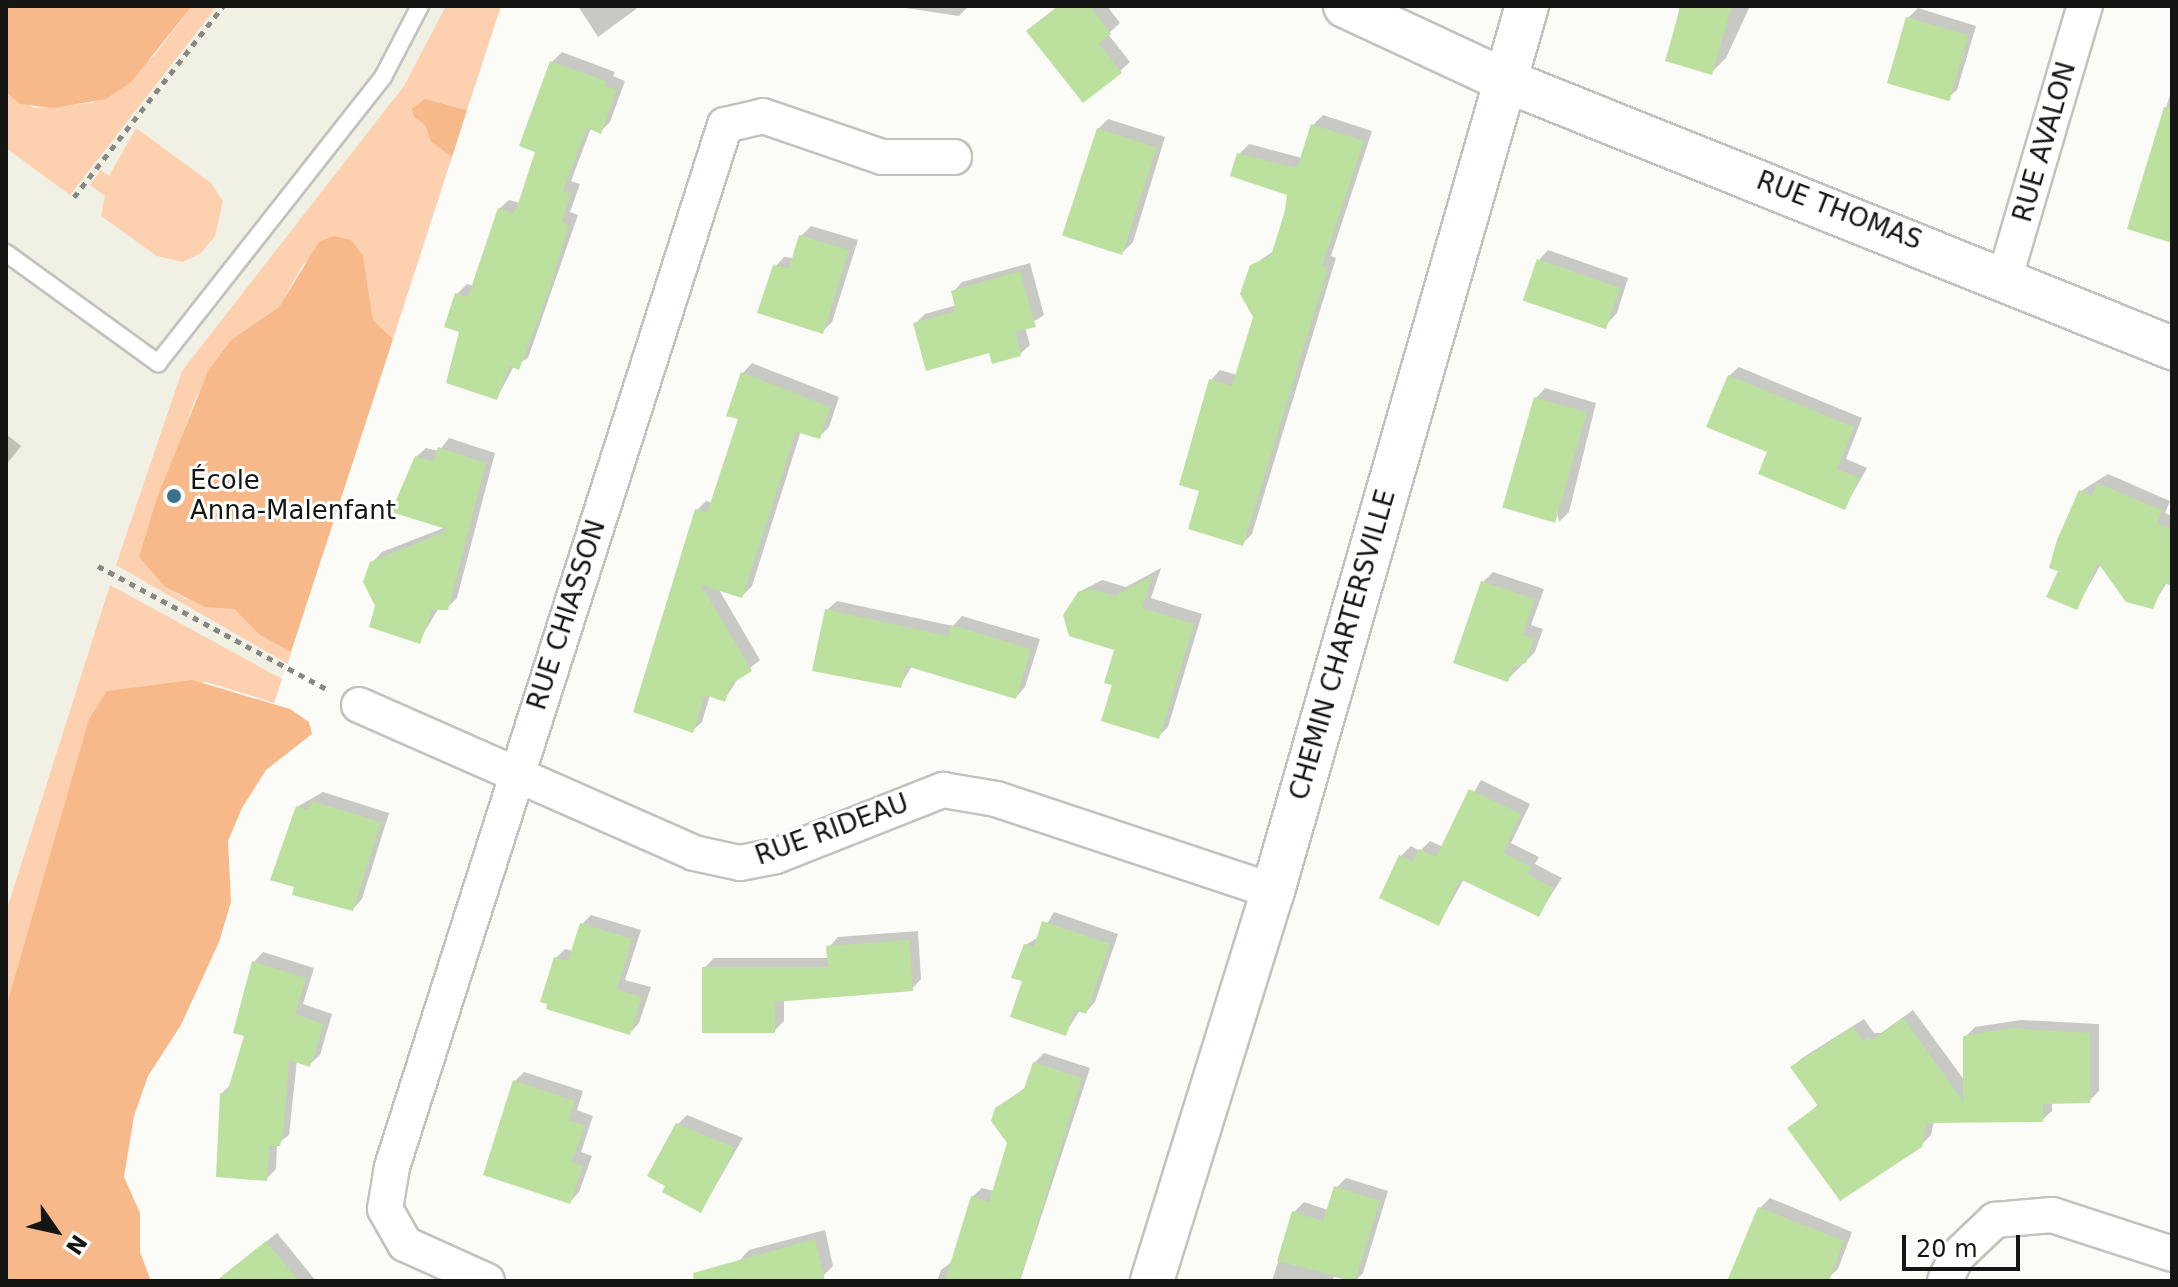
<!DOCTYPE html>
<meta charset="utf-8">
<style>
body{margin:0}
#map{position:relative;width:2178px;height:1287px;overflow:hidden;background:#fbfbf7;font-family:"DejaVu Sans",sans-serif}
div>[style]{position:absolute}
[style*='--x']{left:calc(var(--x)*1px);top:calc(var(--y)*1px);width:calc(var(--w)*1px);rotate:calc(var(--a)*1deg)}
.built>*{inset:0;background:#f0f0e4}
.green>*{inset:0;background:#fdd0b0}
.forest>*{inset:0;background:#f7b88a}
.shadow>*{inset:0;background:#0003}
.building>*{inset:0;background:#bce09e;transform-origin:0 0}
.path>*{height:5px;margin-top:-2.5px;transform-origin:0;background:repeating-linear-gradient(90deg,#878785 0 6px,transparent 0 12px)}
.roads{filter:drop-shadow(2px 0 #c2c2be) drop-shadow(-2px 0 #c2c2be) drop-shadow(0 2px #c2c2be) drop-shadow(0 -2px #c2c2be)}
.service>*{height:16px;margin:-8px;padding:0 8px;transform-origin:8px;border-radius:8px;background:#fff}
.minor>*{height:34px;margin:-17px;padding:0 17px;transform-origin:17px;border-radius:17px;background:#fff}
.tertiary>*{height:42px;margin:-21px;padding:0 21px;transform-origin:21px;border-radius:21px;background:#fff}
.dots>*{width:22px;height:22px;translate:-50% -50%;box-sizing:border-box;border:4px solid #fffffe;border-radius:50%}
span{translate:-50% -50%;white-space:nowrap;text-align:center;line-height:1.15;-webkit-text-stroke:6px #fffffe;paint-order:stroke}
.street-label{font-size:26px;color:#151514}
.poi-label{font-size:26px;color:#151514}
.left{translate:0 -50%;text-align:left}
.frame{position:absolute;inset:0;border:8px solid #151514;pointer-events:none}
.north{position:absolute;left:16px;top:1191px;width:80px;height:80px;-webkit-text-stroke:6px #fffffe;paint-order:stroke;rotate:124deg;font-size:22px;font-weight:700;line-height:32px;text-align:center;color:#151514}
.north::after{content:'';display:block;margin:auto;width:28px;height:36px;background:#151514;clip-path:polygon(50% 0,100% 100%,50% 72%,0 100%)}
.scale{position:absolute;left:1902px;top:1235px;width:118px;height:36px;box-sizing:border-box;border:4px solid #151514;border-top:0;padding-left:10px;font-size:24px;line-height:28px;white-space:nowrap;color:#151514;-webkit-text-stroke:6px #fffffe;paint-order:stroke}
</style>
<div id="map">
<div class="built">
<i style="clip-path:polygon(6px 6px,501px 6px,274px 703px,235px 690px,6px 1008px)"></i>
</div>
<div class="green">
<i style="clip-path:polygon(192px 6px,217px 6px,70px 195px,6px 148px,6px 92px,34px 108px,92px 103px,154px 56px)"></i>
<i style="clip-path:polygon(446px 6px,501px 6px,467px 110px,433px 101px,414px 117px,425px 125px,431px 142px,452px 157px,393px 339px,373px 320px,363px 255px,351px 240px,303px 264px,279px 307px,231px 340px,195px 399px,139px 557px,165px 587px,186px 599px,234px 609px,260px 635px,291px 652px,288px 664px,116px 565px,182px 371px,404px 86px)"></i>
<i style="clip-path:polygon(136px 128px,211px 183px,223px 201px,215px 236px,201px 253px,183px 262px,157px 256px,101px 216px,105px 196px,90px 185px,101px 170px,109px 176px)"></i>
<i style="clip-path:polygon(110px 585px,282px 679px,274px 703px,207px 682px,138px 690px,6px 1008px,6px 912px)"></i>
</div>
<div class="forest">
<i style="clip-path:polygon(6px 6px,192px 6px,131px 82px,106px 99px,53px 108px,20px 104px,6px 92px)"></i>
<i style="clip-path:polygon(425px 99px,467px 110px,452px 157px,431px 142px,425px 125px,414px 117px,412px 109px)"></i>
<i style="clip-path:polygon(334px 236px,351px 240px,363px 255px,373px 320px,393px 339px,291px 652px,260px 635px,234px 609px,205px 607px,165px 587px,139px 557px,157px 498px,208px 371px,231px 340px,279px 307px,319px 242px)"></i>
<i style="clip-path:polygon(192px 680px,290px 709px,309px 722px,312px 734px,266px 770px,242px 808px,228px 841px,231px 902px,219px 942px,181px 1025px,148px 1076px,134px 1116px,124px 1177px,140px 1213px,140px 1252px,151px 1281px,6px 1281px,6px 1008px,89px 719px,107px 691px)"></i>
</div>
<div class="shadow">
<i style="clip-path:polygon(578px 6px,635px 6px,636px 9px,598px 37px)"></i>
<i style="clip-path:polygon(892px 6px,969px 6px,959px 16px)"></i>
<i style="clip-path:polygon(1058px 6px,1107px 6px,1120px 23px,1108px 34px,1130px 62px,1120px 71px,1029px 31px)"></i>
<i style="clip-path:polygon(1680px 6px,1750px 6px,1726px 58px,1711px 73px,1667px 60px)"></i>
<i style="clip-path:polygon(1918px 8px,1976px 26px,1957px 90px,1947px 99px,1908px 18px)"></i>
<i style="clip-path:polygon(562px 52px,615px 72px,613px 76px,625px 81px,610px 122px,601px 131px,591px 128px,571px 181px,580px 184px,570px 212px,578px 215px,528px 358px,514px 366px,497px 398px,462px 331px,457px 294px,467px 284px,474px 286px,499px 209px,509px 200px,520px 203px,538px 151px,521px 145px,552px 62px)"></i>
<i style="clip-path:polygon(2172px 88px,2172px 241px,2130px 228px)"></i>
<i style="clip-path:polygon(1323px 115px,1372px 131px,1331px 256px,1336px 258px,1252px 534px,1242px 544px,1202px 490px,1211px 380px,1220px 370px,1237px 375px,1255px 317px,1252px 266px,1275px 250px,1289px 194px,1239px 154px,1249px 144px,1302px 158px,1313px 125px)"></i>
<i style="clip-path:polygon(1108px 119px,1165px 137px,1133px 242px,1123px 252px,1098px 129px)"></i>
<i style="clip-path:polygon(811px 226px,858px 240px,832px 322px,822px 332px,775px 267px,784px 257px,794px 258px,801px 236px)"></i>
<i style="clip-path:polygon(1548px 250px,1628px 278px,1617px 313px,1608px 323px,1539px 260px)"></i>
<i style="clip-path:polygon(1030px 263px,1044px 315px,1025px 327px,1030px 345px,1020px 354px,990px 350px,915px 324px,925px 314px,957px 305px,953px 292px,962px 282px)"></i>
<i style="clip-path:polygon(752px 363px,839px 397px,829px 427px,819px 437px,801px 431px,752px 586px,742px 596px,718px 588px,760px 660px,739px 677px,725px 699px,710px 695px,702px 722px,692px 731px,697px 510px,706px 501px,713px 503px,740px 418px,743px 373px)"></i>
<i style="clip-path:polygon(1739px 367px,1862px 418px,1846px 459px,1867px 468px,1845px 507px,1770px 451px,1729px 376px)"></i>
<i style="clip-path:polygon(1545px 388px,1596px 403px,1569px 512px,1559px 522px,1536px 398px)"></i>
<i style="clip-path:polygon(6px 434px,21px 446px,6px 465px)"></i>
<i style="clip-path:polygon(449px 438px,495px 453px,457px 598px,447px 608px,440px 606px,419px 641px,378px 606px,372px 563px,382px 552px,446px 527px,416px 457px,426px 448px,439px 451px)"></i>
<i style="clip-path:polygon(2108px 474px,2170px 501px,2165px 513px,2172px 516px,2172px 575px,2152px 606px,2101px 564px,2077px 607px,2060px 570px,2081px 491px)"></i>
<i style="clip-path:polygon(1161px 568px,1151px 598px,1202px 614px,1168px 727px,1158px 737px,1114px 684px,1117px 648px,1065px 615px,1079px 592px,1102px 580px,1126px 587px)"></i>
<i style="clip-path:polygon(1493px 572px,1544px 589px,1531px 625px,1543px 629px,1535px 652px,1508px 679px,1483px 582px)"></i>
<i style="clip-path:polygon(837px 601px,953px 626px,962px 616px,1040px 639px,1025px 687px,1016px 697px,912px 666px,900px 686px,827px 610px)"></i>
<i style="clip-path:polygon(1481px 780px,1530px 804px,1511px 843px,1539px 857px,1535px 864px,1562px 878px,1538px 915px,1464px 879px,1439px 924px,1401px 856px,1411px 846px,1420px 851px,1430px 841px,1443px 847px)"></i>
<i style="clip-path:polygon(323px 792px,389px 813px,362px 899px,353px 909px,297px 807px)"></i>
<i style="clip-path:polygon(1054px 912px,1118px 934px,1095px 1002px,1086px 1012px,1080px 1010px,1065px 1034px,1024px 980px,1025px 945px,1039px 937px)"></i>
<i style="clip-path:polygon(591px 915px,641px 930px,625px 980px,651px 987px,639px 1023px,630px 1033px,556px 958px,565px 949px,573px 951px,582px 924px)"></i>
<i style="clip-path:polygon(918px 931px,921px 979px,912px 989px,784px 1000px,784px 1021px,774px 1031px,704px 968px,714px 958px,829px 958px,829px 947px,838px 937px)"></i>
<i style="clip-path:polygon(263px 952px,314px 968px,303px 1004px,332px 1014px,320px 1055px,310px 1064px,297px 1060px,289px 1135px,277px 1144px,276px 1169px,266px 1179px,222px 1093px,232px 1083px,246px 1035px,254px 962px)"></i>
<i style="clip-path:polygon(1913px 1010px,1965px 1081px,1965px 1037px,1975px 1027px,2021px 1020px,2099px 1024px,2099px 1091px,2089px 1101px,2052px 1102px,2052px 1111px,2042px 1120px,1934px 1121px,1931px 1135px,1921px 1145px,1790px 1128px,1819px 1104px,1792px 1067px,1802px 1058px,1864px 1019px,1874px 1033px,1881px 1033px)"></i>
<i style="clip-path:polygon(1044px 1053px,1090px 1068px,1020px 1281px,937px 1281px,941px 1270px,953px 1261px,972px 1197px,982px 1188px,994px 1191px,1009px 1143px,997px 1109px,1027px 1086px,1034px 1063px)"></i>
<i style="clip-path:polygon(524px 1072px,583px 1091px,577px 1110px,593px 1116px,581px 1152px,592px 1156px,579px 1192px,570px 1202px,515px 1081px)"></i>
<i style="clip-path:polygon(687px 1115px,743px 1138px,701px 1211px,678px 1124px)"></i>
<i style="clip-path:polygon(1346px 1178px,1388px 1191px,1363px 1273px,1355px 1281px,1334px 1277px,1332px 1281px,1272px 1281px,1294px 1212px,1304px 1202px,1328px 1210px,1336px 1188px)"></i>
<i style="clip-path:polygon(1770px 1198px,1852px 1232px,1838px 1269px,1828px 1278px,1729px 1281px,1760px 1208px)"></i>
<i style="clip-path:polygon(825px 1230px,833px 1266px,823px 1276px,807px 1281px,743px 1281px,740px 1260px,749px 1250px)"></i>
<i style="clip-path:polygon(277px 1233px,316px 1281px,218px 1281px,225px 1274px)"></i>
</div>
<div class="building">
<i style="clip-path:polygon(1058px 6px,1090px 6px,1111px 34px,1099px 44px,1122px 73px,1083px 103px,1026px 31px)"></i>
<i style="clip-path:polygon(1681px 6px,1732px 6px,1712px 75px,1665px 61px)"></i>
<i style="left:1906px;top:17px;width:65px;height:69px;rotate:16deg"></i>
<i style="clip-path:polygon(550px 61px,606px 81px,605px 86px,617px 90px,601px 134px,587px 128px,563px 191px,571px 193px,562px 222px,569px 225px,547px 297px,519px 370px,509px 366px,497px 400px,446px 383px,459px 332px,444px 327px,455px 293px,468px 297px,498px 208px,513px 213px,517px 207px,535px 152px,519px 146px)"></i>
<i style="clip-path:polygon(2164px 107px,2172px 108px,2172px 243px,2127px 229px)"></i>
<i style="clip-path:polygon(1311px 124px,1364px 141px,1322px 266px,1328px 268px,1243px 546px,1188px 529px,1199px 491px,1179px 485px,1209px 379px,1232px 386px,1253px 317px,1240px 294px,1250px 265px,1271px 256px,1285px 211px,1287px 195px,1230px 176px,1237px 153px,1297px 168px)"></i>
<i style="left:1097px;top:128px;width:63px;height:113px;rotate:18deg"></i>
<i style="clip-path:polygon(799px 235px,849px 250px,823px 334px,757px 313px,773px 265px,789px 268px)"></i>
<i style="left:1537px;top:259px;width:88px;height:44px;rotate:19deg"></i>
<i style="clip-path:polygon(1020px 271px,1036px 327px,1015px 332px,1021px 356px,992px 364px,989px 353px,926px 371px,913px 323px,956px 311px,951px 291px)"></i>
<i style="clip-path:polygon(741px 372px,830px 407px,820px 439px,796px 432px,742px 598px,701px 585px,752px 671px,731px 684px,725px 702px,705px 695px,693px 733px,633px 712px,695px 509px,707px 513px,738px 419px,726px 416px)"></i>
<i style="clip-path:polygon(1728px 375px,1854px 427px,1837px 469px,1859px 478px,1845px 510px,1758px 474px,1767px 452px,1706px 427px)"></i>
<i style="left:1534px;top:397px;width:55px;height:115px;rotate:16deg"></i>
<i style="clip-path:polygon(438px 447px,486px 463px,448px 610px,432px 610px,420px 644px,369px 627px,375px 606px,363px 582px,370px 562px,449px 530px,391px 512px,415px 456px,433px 462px)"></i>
<i style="clip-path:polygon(2097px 483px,2162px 510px,2157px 523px,2172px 530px,2172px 586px,2164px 583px,2153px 609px,2126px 602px,2098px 563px,2077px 610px,2046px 597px,2058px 571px,2049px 568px,2057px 540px,2079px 490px,2092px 496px)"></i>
<i style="clip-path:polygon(1153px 575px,1142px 608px,1194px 624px,1159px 739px,1101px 721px,1112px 685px,1104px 683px,1114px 650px,1069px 636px,1063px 615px,1078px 592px,1091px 589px,1115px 596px)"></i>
<i style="clip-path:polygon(1481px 581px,1535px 599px,1523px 635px,1534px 638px,1526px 663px,1513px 667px,1508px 682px,1453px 663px)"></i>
<i style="clip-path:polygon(825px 609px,948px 636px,951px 625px,1031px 649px,1016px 699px,906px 666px,901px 688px,812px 671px)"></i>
<i style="clip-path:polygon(1469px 789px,1521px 814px,1503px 853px,1531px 867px,1527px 874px,1554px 888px,1539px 917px,1460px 879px,1439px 926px,1379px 898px,1399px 855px,1413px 861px,1419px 849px,1436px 857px)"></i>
<i style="clip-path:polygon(311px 801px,381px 822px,353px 911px,292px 895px,294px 887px,270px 880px,296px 806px,308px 810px)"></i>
<i style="clip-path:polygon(1042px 921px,1110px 944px,1086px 1014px,1075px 1010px,1066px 1036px,1010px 1017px,1022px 981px,1011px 978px,1024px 944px,1034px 947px)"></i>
<i style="clip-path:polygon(580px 923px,632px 939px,617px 989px,642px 997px,630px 1035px,546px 1009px,547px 1004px,540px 1002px,554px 957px,568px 961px)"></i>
<i style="clip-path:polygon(909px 940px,913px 991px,775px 1002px,775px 1033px,702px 1033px,702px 967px,828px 967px,826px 946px)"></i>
<i style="clip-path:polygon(252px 961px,306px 978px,295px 1014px,324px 1024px,310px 1067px,289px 1060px,284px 1126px,280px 1146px,269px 1146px,267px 1181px,216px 1177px,220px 1093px,227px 1093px,244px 1036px,233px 1033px)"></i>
<i style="clip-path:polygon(1903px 1018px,1963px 1101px,1963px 1036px,2010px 1028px,2090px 1033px,2090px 1103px,2043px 1104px,2043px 1122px,1927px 1123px,1922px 1147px,1840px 1201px,1787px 1128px,1818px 1106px,1790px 1067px,1853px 1027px,1863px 1041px,1868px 1037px,1871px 1041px)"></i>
<i style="clip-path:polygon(1033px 1062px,1082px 1078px,1020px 1281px,945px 1281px,971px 1196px,989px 1202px,1007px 1143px,991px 1121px,995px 1108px,1024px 1089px)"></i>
<i style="clip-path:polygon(513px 1080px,575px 1101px,568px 1120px,585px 1125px,572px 1162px,583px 1166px,570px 1204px,483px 1175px)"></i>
<i style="clip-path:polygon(676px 1123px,735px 1148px,701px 1213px,662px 1192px,665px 1186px,647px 1176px)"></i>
<i style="clip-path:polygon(1334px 1186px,1380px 1201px,1355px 1281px,1277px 1261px,1292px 1211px,1323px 1221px)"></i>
<i style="clip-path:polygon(1758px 1207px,1844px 1241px,1829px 1281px,1727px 1281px)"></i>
<i style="clip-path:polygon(815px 1239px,825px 1281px,694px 1281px,693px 1273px)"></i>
<i style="clip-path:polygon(266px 1241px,299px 1281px,216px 1281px)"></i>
</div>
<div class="path">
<i style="--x:74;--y:197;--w:242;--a:-52"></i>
<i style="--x:98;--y:566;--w:259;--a:28.3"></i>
</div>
<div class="roads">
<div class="service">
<i style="--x:6;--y:253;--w:188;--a:35.9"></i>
<i style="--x:158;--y:363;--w:364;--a:-51.8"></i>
<i style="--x:383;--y:77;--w:80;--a:-62.5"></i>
</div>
<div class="minor">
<i style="--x:2005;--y:277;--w:283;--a:-73.6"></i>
<i style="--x:359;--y:705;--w:366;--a:23.8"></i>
<i style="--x:694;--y:853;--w:47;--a:12.3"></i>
<i style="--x:740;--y:863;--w:37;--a:-11"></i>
<i style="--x:776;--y:856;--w:180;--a:-21.6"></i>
<i style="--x:943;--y:790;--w:54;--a:9.6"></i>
<i style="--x:996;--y:799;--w:292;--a:18.4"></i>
<i style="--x:487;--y:1281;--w:90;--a:-155.7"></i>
<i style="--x:405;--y:1244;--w:40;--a:-119.7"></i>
<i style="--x:385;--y:1209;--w:43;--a:-80.5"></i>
<i style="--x:392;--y:1167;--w:1094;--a:-72.28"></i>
<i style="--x:725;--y:125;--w:39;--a:-13"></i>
<i style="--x:763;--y:116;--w:126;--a:19"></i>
<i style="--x:882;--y:157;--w:72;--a:0"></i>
<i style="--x:1945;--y:1281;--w:26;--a:-65"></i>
<i style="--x:1956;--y:1257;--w:54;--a:-43.5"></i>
<i style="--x:1995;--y:1220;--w:57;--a:-5"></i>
<i style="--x:2052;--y:1215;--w:126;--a:18"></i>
</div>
<div class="tertiary">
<i style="--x:1345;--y:6;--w:175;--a:25"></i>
<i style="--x:1504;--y:80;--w:720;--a:21.86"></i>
<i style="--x:1152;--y:1281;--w:408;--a:-72.8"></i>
<i style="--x:1273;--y:891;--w:921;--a:-73.99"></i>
</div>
</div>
<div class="dots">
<i style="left:174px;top:496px;background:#3a718c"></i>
</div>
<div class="street-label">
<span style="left:2045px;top:142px;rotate:-74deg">RUE AVALON</span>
<span style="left:1839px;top:211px;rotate:21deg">RUE THOMAS</span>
<span style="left:567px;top:615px;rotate:-72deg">RUE CHIASSON</span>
<span style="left:1343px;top:645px;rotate:-74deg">CHEMIN CHARTERSVILLE</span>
<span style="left:832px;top:830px;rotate:-20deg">RUE RIDEAU</span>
</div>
<div class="poi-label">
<span class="left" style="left:190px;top:496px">École<br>Anna-Malenfant</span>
</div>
<div class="frame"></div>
<div class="north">N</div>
<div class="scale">20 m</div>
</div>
